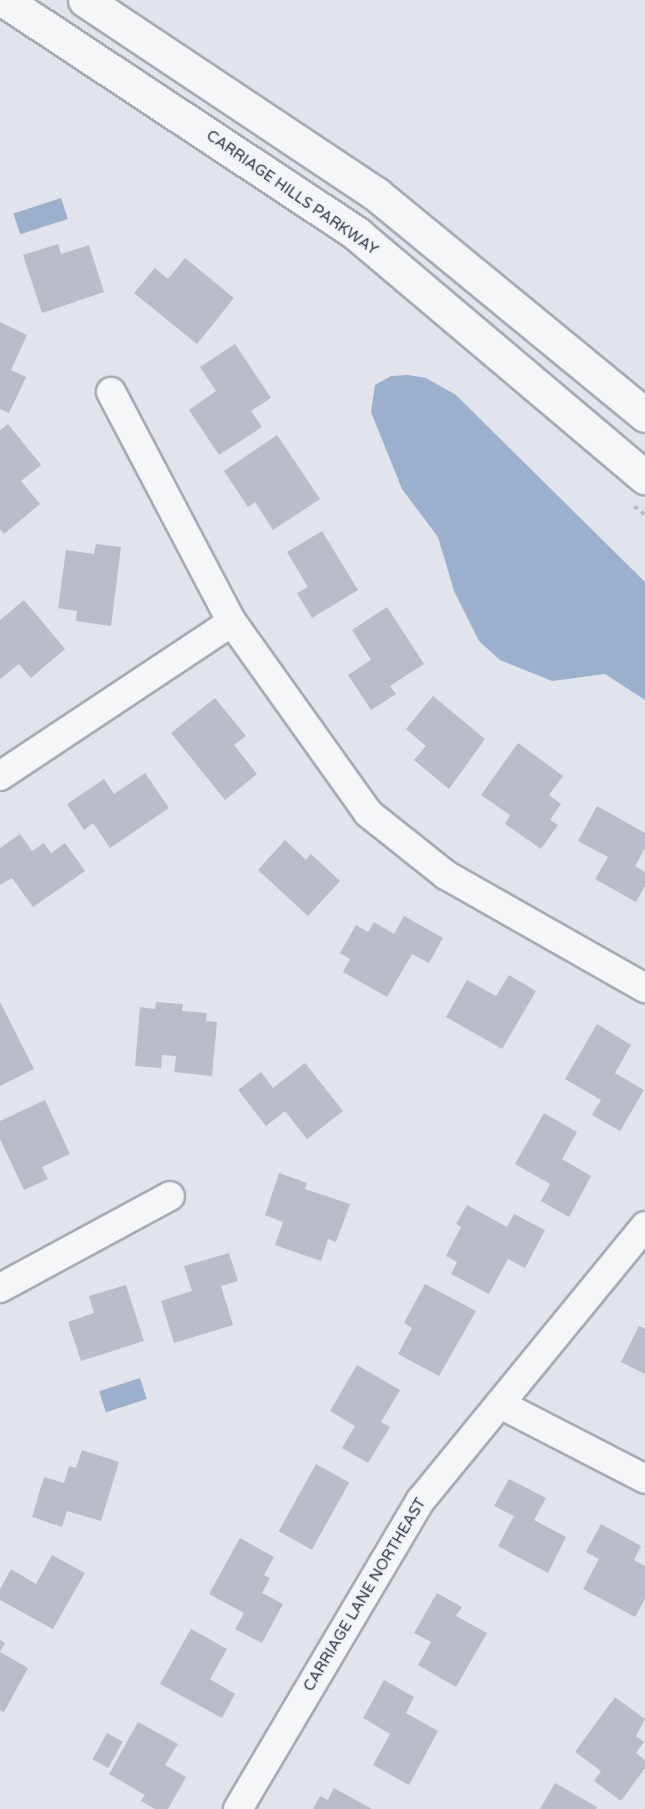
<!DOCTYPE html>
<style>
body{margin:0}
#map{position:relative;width:645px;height:1809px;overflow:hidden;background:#e1e4ea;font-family:"Varela Round",sans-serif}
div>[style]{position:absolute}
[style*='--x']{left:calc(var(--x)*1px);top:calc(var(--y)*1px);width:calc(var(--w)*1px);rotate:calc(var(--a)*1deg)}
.water>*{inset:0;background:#9bb0cc;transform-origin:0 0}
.building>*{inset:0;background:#b8bdc8;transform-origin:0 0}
.path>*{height:4px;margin-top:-2px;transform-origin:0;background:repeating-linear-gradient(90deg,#bbbfc5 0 4.5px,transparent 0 9px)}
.roads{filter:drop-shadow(2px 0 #a6abb5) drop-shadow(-2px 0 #a6abb5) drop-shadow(0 2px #a6abb5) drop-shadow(0 -2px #a6abb5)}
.minor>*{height:28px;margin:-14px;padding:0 14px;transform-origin:14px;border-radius:14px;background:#f4f6f8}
.tertiary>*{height:33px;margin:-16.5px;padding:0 16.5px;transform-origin:16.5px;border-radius:16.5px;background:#f4f6f8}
span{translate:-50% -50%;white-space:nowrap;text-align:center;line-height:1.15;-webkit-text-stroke:6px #f1f4f8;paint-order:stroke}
.street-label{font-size:15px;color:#293143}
</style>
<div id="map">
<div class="water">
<i style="left:61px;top:198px;width:22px;height:50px;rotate:72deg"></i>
<i style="clip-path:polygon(408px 375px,426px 378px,456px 395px,645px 582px,645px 700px,605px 674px,552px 681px,500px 660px,479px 641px,454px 591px,438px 537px,402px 489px,371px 412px,375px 385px,391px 376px)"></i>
<i style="left:140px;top:1378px;width:22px;height:43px;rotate:72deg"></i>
</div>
<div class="building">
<i style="clip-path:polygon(58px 244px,61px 254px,89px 245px,104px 292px,42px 313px,23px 255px)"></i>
<i style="clip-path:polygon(185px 258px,234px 298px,197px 344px,134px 293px,155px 268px,168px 279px)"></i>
<i style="clip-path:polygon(0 322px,27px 335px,11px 370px,26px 377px,9px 413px,0 409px)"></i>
<i style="clip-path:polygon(235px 344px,271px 398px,251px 411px,262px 427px,219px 455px,189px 410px,216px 391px,200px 367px)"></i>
<i style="clip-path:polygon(8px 424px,41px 465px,21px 481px,40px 504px,4px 534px,0 529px,0 430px)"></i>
<i style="clip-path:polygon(277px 435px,320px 499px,273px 530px,255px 502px,248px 507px,224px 471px)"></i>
<i style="clip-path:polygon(322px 531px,358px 590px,312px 618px,297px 593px,308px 587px,287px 552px)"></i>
<i style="clip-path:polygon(96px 544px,121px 547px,111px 626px,76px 621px,77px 611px,58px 608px,66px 550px,94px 554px)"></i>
<i style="clip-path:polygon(24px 600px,65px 649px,31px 678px,19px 664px,0 679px,0 620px)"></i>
<i style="clip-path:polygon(387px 607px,424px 664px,390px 686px,396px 694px,371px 710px,348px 675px,371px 660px,352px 630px)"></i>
<i style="clip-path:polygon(433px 696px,485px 739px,449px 789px,414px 760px,426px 746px,406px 729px)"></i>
<i style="clip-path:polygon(215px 698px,246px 736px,234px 745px,257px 774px,225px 800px,171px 733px)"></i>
<i style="clip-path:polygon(518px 743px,563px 776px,549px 795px,561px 804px,550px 820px,558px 825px,541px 849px,505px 824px,510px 815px,481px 795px)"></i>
<i style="clip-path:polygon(145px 773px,169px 808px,110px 848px,93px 823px,84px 830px,67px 804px,104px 779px,114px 794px)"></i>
<i style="clip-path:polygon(597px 806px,645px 833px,645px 848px,635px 866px,645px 872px,645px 886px,636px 902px,595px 879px,608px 857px,578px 841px)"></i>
<i style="clip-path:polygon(20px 834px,32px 851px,44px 843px,51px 853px,65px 843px,85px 871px,33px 907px,12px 878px,0 885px,0 848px)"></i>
<i style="clip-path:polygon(285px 840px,306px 860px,311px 854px,340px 881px,308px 916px,258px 870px)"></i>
<i style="clip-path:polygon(404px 916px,443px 938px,429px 963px,412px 954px,387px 997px,343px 972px,350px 959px,340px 953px,356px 925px,368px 932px,374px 922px,394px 934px)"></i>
<i style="clip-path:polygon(509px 975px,536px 991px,502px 1049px,446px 1017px,467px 980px,496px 996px)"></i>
<i style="clip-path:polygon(0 1002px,34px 1069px,0 1086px)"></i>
<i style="clip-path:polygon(156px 1002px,183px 1004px,182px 1011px,207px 1013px,206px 1021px,217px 1022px,212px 1076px,174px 1072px,176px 1056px,162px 1055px,161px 1068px,135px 1066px,140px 1007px,155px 1009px)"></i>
<i style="clip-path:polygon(597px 1024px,631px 1045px,615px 1073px,644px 1090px,620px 1131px,592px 1115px,601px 1100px,565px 1079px)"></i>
<i style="clip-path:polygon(305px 1063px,343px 1111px,307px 1139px,285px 1111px,266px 1126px,238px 1090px,261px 1072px,273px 1088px)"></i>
<i style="clip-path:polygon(45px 1100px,70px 1154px,42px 1167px,48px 1179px,24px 1190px,0 1139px,0 1121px)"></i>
<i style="clip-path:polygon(544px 1113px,577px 1132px,562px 1159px,591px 1176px,569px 1217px,541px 1201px,550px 1184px,515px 1164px)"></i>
<i style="clip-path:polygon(279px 1173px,307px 1183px,305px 1189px,350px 1204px,336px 1242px,328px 1239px,321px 1261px,275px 1245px,283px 1222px,265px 1215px)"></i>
<i style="clip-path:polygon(467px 1205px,507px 1227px,514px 1214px,545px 1230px,525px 1268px,508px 1259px,489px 1294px,451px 1274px,457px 1262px,446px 1256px,461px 1227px,456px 1224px)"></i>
<i style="clip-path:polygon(229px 1253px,238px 1281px,221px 1286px,233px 1325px,174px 1343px,161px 1301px,192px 1291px,184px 1266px)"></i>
<i style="clip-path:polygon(425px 1284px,476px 1311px,439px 1376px,398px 1354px,412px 1328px,404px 1323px)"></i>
<i style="clip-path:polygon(126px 1285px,144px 1341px,81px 1361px,68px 1322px,94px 1313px,89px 1296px)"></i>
<i style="clip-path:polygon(639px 1326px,645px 1329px,645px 1374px,621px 1362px)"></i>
<i style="clip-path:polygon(357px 1365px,400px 1390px,381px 1422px,390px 1427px,368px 1463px,342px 1448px,355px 1426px,330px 1411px)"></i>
<i style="clip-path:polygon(82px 1450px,119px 1462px,101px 1521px,67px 1511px,62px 1527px,32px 1517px,44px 1477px,64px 1483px,69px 1466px,76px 1468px)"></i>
<i style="left:316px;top:1464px;width:38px;height:77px;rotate:29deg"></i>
<i style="clip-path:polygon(509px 1479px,546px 1498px,534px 1520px,566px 1537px,548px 1573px,498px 1546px,514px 1516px,494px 1506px)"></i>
<i style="clip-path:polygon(601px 1524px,641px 1546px,634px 1560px,645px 1566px,645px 1599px,635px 1617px,583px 1589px,599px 1559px,586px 1552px)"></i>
<i style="clip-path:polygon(240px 1538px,274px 1557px,264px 1575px,270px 1578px,262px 1593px,283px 1604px,262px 1643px,235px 1629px,244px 1613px,209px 1594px)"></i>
<i style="clip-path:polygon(52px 1555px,85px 1573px,53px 1629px,0 1600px,0 1589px,11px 1569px,36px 1584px)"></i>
<i style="clip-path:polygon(437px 1593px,462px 1607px,456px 1616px,487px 1633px,456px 1687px,418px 1665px,431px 1642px,414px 1633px)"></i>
<i style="clip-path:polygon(191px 1629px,227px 1649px,210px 1679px,235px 1694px,222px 1718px,160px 1684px)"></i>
<i style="clip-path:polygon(0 1640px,5px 1643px,0 1652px,28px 1668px,4px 1712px,0 1710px)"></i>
<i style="clip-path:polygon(384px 1680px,414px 1697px,406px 1713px,438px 1731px,409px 1785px,373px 1765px,390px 1734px,363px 1718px)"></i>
<i style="clip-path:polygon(615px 1697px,645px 1719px,636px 1736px,644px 1742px,636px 1753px,645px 1760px,645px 1768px,621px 1801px,594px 1781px,601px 1771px,575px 1752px)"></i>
<i style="clip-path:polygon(138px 1722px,178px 1744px,165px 1765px,186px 1777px,168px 1809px,155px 1809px,141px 1801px,145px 1795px,109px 1774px)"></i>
<i style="left:107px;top:1733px;width:18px;height:30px;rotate:29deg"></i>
<i style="clip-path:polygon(555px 1783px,597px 1807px,596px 1809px,540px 1809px)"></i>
<i style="clip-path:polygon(334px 1788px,372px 1809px,313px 1809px,320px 1796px,328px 1800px)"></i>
</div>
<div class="path">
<i style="--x:634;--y:506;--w:14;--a:39"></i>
</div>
<div class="roads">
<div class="minor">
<i style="--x:111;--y:392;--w:260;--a:62.3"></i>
<i style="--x:232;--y:622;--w:234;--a:54.5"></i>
<i style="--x:368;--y:813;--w:100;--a:38.5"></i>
<i style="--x:446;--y:875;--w:229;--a:29.6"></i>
<i style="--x:0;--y:776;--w:278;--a:-33.6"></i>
<i style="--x:0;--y:1288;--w:193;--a:-28.4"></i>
<i style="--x:500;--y:1404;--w:163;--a:27.3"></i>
<i style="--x:238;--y:1809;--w:359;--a:-59.4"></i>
<i style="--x:421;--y:1500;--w:354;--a:-50.7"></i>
</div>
<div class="tertiary">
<i style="--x:4;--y:0;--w:424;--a:33.5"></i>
<i style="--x:357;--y:234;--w:377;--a:40.2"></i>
<i style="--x:85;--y:0;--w:350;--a:33.7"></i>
<i style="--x:376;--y:194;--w:348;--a:39.4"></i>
</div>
</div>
<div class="street-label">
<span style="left:292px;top:193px;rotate:35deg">CARRIAGE HILLS PARKWAY</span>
<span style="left:365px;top:1595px;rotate:-59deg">CARRIAGE LANE NORTHEAST</span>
</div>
</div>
